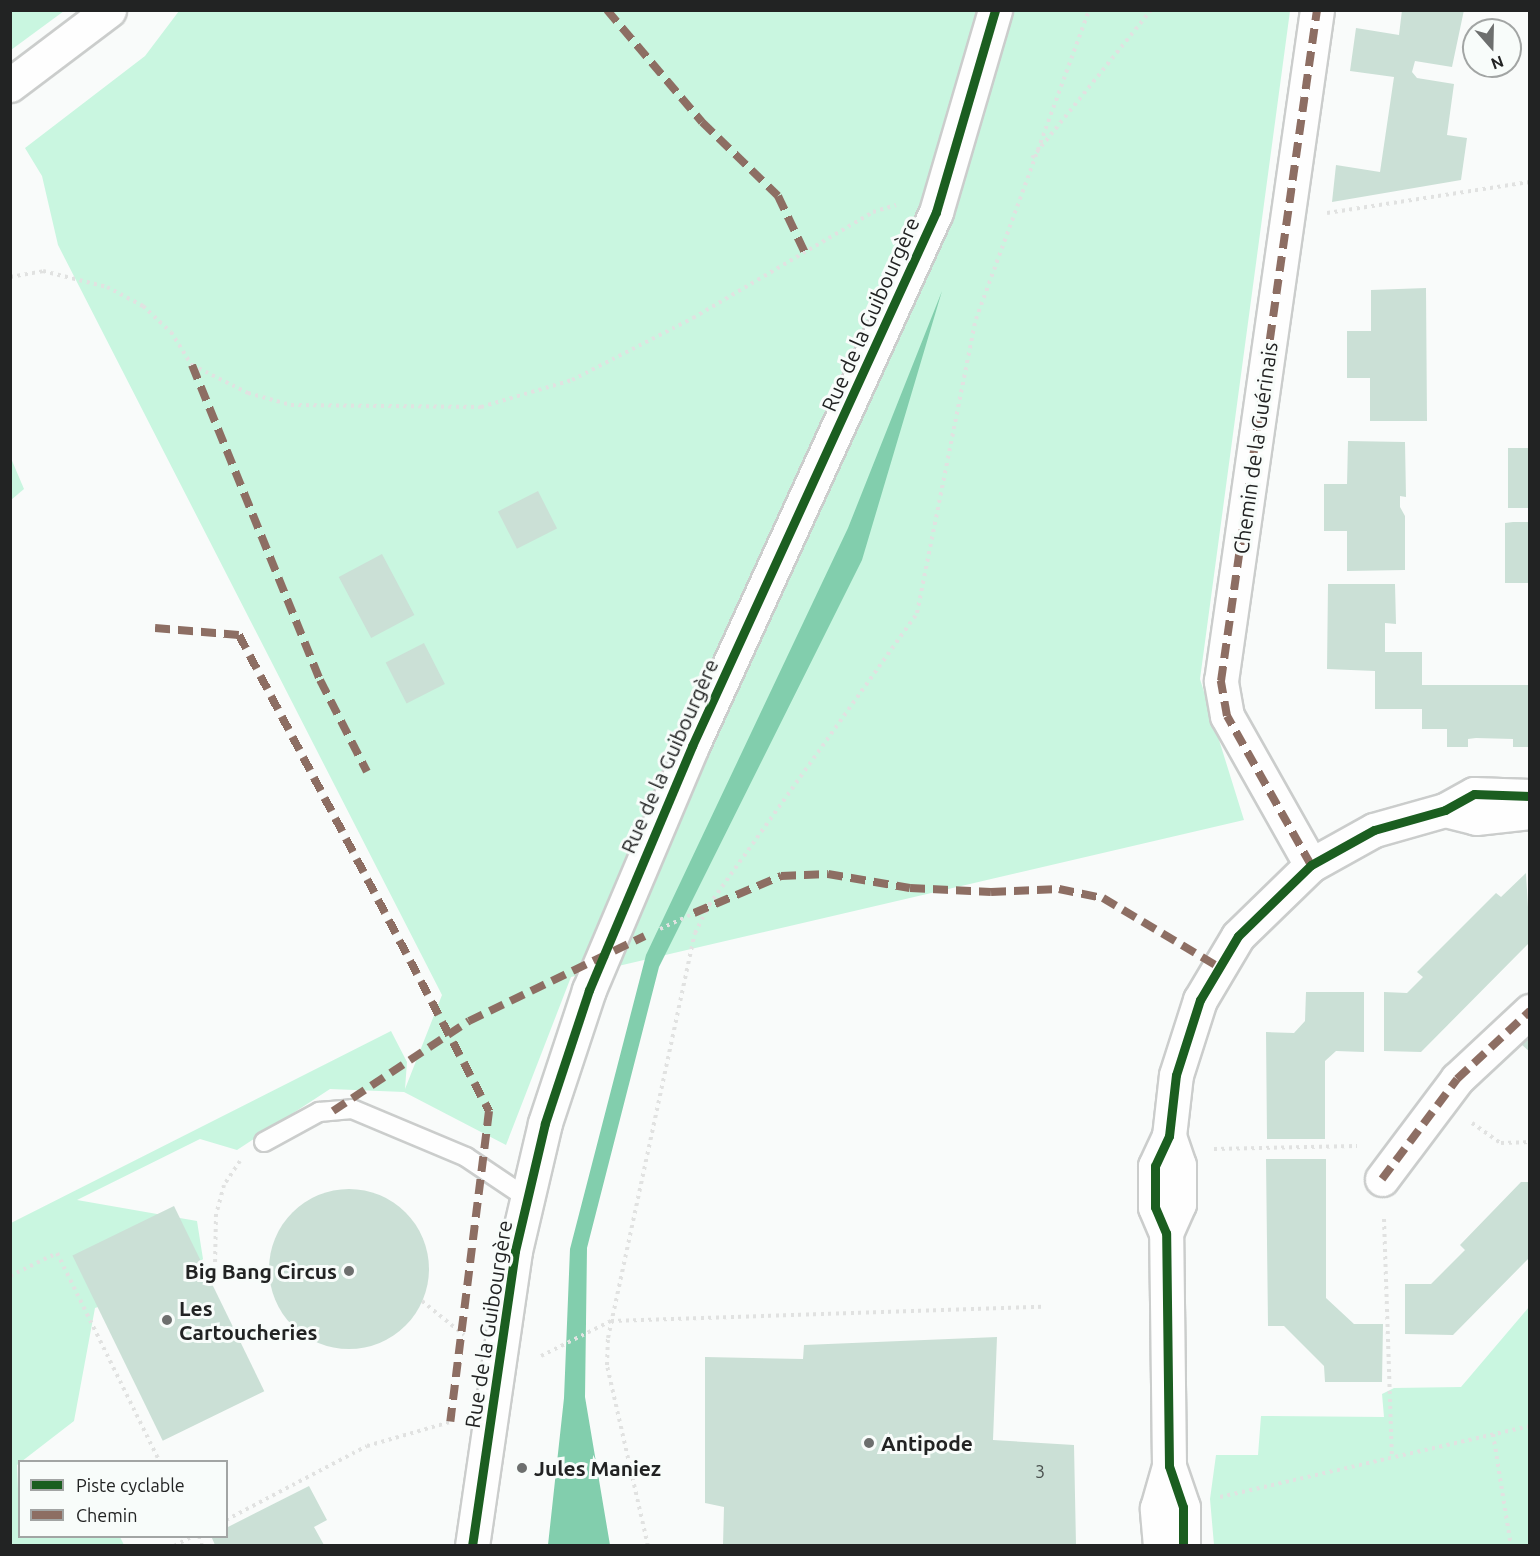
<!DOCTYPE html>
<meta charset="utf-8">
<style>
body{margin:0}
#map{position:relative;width:1540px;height:1556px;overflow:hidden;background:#f9fbfa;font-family:Ubuntu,sans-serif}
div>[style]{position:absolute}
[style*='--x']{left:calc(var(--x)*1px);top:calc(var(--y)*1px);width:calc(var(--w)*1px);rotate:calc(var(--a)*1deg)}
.green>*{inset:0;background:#c9f6e0}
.water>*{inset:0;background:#82cead}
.building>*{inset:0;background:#cbe0d6;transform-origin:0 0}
.round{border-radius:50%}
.path>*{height:4px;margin-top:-2px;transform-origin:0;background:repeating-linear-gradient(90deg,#e1e2e1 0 3px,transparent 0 7.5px)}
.roads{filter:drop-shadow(2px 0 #cbcdcc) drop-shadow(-2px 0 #cbcdcc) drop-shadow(0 2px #cbcdcc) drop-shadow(0 -2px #cbcdcc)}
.service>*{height:18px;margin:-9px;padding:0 9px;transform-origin:9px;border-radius:9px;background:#fefefe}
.minor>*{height:33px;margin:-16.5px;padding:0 16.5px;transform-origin:16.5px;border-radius:16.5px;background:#fefefe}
.tertiary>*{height:33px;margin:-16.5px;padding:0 16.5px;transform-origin:16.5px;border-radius:16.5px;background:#fefefe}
.quiet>*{height:8px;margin-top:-4px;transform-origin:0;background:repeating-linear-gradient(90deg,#8d6e63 0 15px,transparent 0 23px)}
.cycleway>*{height:9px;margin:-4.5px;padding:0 4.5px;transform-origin:4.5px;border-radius:4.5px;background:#1b5e20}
.dots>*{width:16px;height:16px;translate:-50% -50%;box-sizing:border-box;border:3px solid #f8fcfa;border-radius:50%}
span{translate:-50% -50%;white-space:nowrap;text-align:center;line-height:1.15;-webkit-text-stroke:6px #f8fcfa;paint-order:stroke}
.number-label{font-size:18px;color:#4c5250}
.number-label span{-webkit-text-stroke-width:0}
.street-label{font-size:21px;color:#222323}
.poi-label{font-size:21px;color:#222323;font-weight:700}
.right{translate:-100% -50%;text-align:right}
.left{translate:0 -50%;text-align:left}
.frame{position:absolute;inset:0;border:12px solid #222323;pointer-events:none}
.legend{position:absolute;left:18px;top:1460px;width:210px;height:78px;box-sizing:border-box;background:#f8fcfa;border:2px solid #a2a5a4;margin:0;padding:8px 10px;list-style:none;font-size:18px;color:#222323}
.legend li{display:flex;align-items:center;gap:12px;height:30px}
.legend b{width:30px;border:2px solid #a2a5a4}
.north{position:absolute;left:1462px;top:18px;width:60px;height:60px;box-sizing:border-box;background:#f8fcfa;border:2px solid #a2a5a4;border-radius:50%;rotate:160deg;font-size:16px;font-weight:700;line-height:24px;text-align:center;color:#222323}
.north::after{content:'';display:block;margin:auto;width:21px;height:27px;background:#6d6f6e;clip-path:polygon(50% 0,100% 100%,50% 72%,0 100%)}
</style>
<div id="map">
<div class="green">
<i style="clip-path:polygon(11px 10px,64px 10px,64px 11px,11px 50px)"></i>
<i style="clip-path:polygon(179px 11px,1290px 11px,1200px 679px,1244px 820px,571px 977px,506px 1145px,404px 1092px,330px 1089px,237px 1150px,200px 1139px,77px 1200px,197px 1221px,203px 1259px,186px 1277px,95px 1308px,74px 1421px,17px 1465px,20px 1536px,120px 1537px,124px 1545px,11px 1546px,11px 1223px,391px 1031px,407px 1062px,405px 1089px,442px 995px,58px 245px,42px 176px,25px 148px,145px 56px)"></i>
<i style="clip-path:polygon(10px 456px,24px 489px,11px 500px,10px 500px)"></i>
<i style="clip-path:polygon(1529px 1307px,1529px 1545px,1214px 1545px,1210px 1499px,1216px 1455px,1258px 1455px,1261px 1416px,1384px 1417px,1382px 1394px,1394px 1388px,1461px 1387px)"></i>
</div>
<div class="water">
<i style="clip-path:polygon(942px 291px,862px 560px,659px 967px,587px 1248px,585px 1397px,610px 1545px,548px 1545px,564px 1398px,570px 1249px,646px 955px,848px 528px)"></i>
</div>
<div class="building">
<i style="clip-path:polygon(1402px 10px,1464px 10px,1452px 67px,1415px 61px,1412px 72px,1417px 78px,1454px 84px,1447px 135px,1467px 138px,1461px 180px,1332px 202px,1336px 165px,1380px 172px,1394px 77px,1350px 71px,1356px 28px,1399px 35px)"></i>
<i style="clip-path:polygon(1426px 288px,1427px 421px,1370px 421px,1370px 378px,1347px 378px,1347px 331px,1371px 331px,1371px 290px)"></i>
<i style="clip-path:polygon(1348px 441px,1405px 442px,1406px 497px,1400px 496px,1400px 507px,1405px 516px,1405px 570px,1347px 571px,1347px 531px,1324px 531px,1324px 484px,1347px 484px)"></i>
<i style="left:1508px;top:448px;width:22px;height:60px"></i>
<i style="left:538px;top:491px;width:42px;height:45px;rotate:63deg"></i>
<i style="clip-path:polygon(1513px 522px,1530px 522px,1530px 583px,1505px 583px,1505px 523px)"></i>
<i style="left:382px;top:554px;width:69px;height:49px;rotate:62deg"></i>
<i style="clip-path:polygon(1328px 584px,1395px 584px,1396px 624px,1385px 623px,1385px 652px,1422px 652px,1422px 685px,1530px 685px,1530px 747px,1513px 747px,1513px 739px,1476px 738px,1468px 739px,1468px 747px,1447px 747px,1447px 729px,1422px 729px,1422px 709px,1375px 709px,1375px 671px,1327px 669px)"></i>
<i style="left:424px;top:643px;width:46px;height:43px;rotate:63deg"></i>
<i style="clip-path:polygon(1525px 855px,1530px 942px,1421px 1052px,1384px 1051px,1384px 992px,1407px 993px,1423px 977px,1417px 972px,1496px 893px,1501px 897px,1526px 873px)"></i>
<i style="clip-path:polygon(1306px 992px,1364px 992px,1364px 1052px,1336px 1051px,1325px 1061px,1325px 1139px,1267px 1139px,1266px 1032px,1294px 1033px,1305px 1021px)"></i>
<i style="clip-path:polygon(1530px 1035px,1530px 1052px,1521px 1044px)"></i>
<i style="clip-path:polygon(1266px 1159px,1326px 1159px,1326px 1298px,1354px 1324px,1383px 1324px,1382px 1382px,1325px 1382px,1324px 1366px,1284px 1326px,1268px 1326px)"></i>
<i style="clip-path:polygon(1521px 1182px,1530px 1182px,1530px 1257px,1453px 1335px,1405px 1334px,1405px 1284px,1431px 1284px,1465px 1250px,1460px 1245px)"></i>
<i class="round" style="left:269px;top:1189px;width:160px;height:160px"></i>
<i style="left:174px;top:1206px;width:206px;height:113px;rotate:64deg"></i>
<i style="clip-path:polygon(997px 1337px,993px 1440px,1074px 1445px,1076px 1545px,723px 1545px,724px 1507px,705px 1503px,705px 1357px,803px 1359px,804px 1345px)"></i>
<i style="clip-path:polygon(309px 1486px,327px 1520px,314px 1527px,324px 1545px,215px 1545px,211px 1536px,226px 1536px,226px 1528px)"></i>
</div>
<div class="path">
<i style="--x:1032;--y:158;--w:190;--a:-51.2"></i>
<i style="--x:1327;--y:213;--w:205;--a:-8.7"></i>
<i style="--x:10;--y:277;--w:34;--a:-10"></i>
<i style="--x:43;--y:271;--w:66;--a:14"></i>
<i style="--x:107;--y:287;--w:41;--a:27.8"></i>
<i style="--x:143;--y:306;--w:38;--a:43"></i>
<i style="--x:171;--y:332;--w:39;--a:58"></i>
<i style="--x:192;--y:365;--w:63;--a:26.6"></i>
<i style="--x:248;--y:393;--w:45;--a:15.6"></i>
<i style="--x:291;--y:405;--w:190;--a:0.6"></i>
<i style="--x:481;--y:407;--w:95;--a:-16.5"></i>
<i style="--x:572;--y:380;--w:136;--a:-27.1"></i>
<i style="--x:693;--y:318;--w:209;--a:-30.5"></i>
<i style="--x:873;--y:212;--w:24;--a:-17"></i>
<i style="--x:660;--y:929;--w:38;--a:-25"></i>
<i style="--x:1472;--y:1123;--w:35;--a:35"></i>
<i style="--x:1501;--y:1143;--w:29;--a:-2"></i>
<i style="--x:1214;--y:1149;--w:143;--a:-1.2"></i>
<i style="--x:240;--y:1161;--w:29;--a:124"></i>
<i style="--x:224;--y:1185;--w:30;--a:105"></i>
<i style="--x:216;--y:1214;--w:54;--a:91.1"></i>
<i style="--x:215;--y:1268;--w:55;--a:9.5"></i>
<i style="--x:1384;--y:1219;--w:236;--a:88.1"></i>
<i style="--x:10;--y:1276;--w:52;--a:-26.1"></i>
<i style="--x:57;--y:1253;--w:233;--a:63.8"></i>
<i style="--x:422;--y:1301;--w:54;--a:39"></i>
<i style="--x:541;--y:1356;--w:78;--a:-26.6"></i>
<i style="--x:611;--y:1321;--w:432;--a:-1.9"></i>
<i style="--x:1493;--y:1434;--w:113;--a:80.9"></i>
<i style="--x:1220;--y:1497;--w:318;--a:-12.9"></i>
<i style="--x:226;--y:1520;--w:159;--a:-27.7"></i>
<i style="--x:367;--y:1446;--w:86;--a:-16.1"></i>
<i style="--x:199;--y:1536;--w:10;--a:73"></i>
<i style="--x:174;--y:1546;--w:21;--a:-28"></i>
<i style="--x:648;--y:1546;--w:186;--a:-102.8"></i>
<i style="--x:607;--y:1365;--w:27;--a:-88"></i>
<i style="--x:608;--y:1338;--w:414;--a:-77.9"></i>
<i style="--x:695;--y:933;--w:31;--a:-63"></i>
<i style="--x:709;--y:905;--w:359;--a:-54.5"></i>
<i style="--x:917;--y:613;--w:300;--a:-78.7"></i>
<i style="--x:976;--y:319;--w:329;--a:-69.9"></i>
</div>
<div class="roads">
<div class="service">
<i style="--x:264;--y:1142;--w:63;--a:-28.6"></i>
<i style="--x:319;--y:1112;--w:33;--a:-5"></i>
<i style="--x:352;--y:1109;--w:124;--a:22.8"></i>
<i style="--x:466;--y:1157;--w:73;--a:33.9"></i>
</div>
<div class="minor">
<i style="--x:10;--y:85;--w:124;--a:-37.1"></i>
<i style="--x:1311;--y:865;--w:171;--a:-119.4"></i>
<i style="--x:1227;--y:716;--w:36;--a:-100"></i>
<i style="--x:1221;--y:681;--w:678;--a:-81.86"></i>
<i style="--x:1382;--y:1179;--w:125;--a:-53.1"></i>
<i style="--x:1457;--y:1079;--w:100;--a:-43"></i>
<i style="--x:472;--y:1546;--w:298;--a:-81.7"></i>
<i style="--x:515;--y:1251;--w:131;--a:-76.8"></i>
<i style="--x:545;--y:1123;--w:140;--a:-71.7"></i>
<i style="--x:589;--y:990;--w:265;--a:-67.1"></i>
<i style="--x:692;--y:746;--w:587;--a:-65.44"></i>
<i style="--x:936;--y:212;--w:210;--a:-73.7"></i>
</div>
<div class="tertiary">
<i style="--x:1445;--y:810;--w:32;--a:14"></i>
<i style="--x:1476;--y:818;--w:54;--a:-6.3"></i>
<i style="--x:1166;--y:1233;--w:32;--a:-66"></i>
<i style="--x:1179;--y:1204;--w:39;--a:-90"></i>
<i style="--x:1179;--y:1165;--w:31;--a:-109"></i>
<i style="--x:1160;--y:1546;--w:38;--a:-95"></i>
<i style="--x:1157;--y:1508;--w:44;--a:-74.1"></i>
<i style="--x:1183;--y:1546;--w:39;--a:-90"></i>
<i style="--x:1183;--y:1507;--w:43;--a:-108.9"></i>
<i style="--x:1169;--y:1466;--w:233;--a:-90.7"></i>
<i style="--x:1166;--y:1233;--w:28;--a:-113"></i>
<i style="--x:1155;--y:1207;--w:41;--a:-90"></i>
<i style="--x:1155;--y:1166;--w:33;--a:-65"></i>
<i style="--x:1169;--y:1136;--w:61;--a:-83.5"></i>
<i style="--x:1176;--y:1075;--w:79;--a:-72.3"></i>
<i style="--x:1200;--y:1000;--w:74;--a:-59.3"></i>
<i style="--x:1238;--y:936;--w:102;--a:-44.2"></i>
<i style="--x:1311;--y:865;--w:72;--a:-29.1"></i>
<i style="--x:1374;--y:830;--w:74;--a:-15.7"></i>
<i style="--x:1445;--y:810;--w:33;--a:-29"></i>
<i style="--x:1474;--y:794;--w:56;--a:2"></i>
</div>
</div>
<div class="quiet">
<i style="--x:607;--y:10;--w:147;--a:49.7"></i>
<i style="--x:702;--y:122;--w:106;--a:44.2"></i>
<i style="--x:778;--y:196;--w:65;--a:64.6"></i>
<i style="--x:192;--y:365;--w:340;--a:67.9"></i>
<i style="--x:320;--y:680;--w:103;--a:62.9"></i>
<i style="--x:155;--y:628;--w:84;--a:4.8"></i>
<i style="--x:239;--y:635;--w:538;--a:62.29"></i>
<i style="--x:489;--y:1111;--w:313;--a:97.1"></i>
<i style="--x:1311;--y:865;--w:171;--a:-119.4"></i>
<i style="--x:1227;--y:716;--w:36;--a:-100"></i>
<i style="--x:1221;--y:681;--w:678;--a:-81.86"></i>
<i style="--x:694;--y:913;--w:95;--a:-23"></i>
<i style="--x:781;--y:876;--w:47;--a:-2.4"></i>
<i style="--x:828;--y:874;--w:83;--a:9.7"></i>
<i style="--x:910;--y:888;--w:81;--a:2.8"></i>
<i style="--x:991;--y:892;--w:68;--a:-2.5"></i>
<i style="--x:1059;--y:889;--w:45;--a:11.6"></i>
<i style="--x:1103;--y:898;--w:133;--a:30.8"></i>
<i style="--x:333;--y:1111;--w:163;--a:-33.5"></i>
<i style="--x:469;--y:1021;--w:195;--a:-25.8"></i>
<i style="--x:1382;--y:1179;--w:125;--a:-53.1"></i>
<i style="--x:1457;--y:1079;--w:100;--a:-43"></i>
</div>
<div class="cycleway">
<i style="--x:472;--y:1546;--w:298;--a:-81.7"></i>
<i style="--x:515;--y:1251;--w:131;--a:-76.8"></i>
<i style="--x:545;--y:1123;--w:140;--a:-71.7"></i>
<i style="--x:589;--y:990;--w:265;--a:-67.1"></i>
<i style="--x:692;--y:746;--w:587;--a:-65.44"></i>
<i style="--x:936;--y:212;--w:210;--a:-73.7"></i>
<i style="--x:1183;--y:1546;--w:39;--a:-90"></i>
<i style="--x:1183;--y:1507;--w:43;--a:-108.9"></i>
<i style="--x:1169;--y:1466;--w:233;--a:-90.7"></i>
<i style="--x:1166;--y:1233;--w:28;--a:-113"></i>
<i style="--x:1155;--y:1207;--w:41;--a:-90"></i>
<i style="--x:1155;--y:1166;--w:33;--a:-65"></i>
<i style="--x:1169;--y:1136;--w:61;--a:-83.5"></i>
<i style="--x:1176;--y:1075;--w:79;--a:-72.3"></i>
<i style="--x:1200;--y:1000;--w:74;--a:-59.3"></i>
<i style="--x:1238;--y:936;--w:102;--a:-44.2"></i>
<i style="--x:1311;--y:865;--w:72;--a:-29.1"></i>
<i style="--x:1374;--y:830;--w:74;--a:-15.7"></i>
<i style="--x:1445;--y:810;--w:33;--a:-29"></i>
<i style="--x:1474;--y:794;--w:56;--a:2"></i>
</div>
<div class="dots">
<i style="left:349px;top:1271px;background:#6d6f6e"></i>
<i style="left:167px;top:1320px;background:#6d6f6e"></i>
<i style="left:869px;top:1443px;background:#6d6f6e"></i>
<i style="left:522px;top:1468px;background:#6d6f6e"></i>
</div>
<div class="number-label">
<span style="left:1040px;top:1471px">3</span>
</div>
<div class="street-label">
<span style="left:870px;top:314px;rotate:-66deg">Rue de la Guibourgère</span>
<span style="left:1255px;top:448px;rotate:-82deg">Chemin de la Guérinais</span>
<span style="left:669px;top:756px;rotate:-66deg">Rue de la Guibourgère</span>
<span style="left:488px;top:1324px;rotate:-81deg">Rue de la Guibourgère</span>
</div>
<div class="poi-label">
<span class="right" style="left:337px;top:1271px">Big Bang Circus</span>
<span class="left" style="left:179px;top:1320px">Les<br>Cartoucheries</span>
<span class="left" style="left:881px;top:1443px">Antipode</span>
<span class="left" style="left:534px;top:1468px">Jules Maniez</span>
</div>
<div class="frame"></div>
<ul class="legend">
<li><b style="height:8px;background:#1b5e20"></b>Piste cyclable</li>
<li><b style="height:8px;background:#8d6e63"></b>Chemin</li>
</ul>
<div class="north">N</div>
</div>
